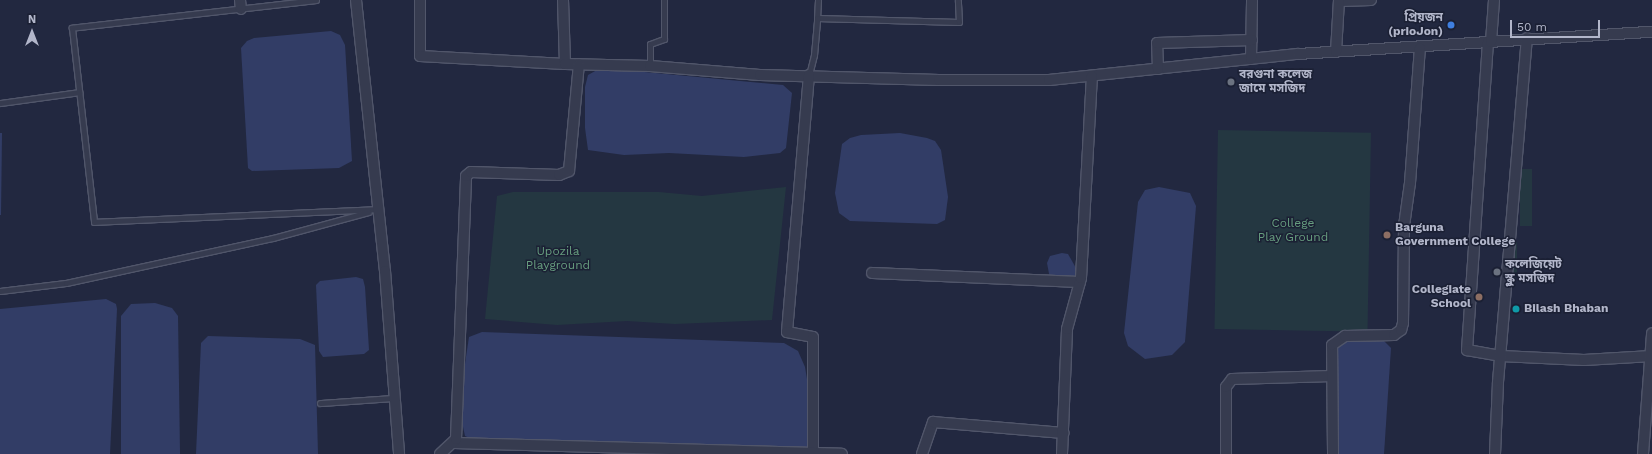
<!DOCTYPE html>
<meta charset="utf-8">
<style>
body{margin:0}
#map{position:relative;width:1652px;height:454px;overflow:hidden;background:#222840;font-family:"Work Sans","Noto Sans Bengali",sans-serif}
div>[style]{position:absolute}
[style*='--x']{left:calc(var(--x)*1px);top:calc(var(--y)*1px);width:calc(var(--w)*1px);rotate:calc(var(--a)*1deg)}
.green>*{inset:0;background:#243741;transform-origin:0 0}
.water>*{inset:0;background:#323d66}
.roads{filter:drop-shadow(1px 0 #51566a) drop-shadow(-1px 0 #51566a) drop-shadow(0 1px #51566a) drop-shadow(0 -1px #51566a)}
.lane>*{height:5px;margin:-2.5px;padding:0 2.5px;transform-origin:2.5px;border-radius:2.5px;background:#363b4f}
.street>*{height:10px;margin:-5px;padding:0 5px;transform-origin:5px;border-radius:5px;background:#363b4f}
.dots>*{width:11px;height:11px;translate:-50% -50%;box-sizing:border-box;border:2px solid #1b2034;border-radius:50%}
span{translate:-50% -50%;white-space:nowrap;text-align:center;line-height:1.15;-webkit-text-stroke:3px #1b2034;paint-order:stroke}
.poi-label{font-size:12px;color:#b2b6ca;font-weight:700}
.right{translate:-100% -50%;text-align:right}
.left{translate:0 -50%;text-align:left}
.park-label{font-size:12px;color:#679e7f}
.north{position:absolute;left:12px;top:12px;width:40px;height:40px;-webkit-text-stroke:3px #1b2034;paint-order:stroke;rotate:0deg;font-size:11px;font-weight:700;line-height:16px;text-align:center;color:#b2b6ca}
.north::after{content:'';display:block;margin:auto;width:14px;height:18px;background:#b2b6ca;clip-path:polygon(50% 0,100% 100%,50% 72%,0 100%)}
.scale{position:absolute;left:1510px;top:20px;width:90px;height:18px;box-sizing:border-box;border:2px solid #b2b6ca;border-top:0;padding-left:5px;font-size:12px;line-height:14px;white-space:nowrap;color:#b2b6ca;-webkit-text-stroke:3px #1b2034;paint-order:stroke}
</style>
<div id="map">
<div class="green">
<i style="left:1218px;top:130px;width:153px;height:199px;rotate:1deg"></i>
<i style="left:1520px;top:169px;width:12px;height:57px"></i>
<i style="clip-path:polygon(786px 187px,772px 320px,675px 324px,627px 321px,557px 325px,485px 319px,497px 196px,513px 192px,659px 192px,702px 196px)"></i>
<i style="clip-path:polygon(1513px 242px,1517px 242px,1517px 271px,1515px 279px,1510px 280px)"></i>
</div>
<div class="water">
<i style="clip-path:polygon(331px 31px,340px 35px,345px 45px,352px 161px,339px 168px,252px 171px,248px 168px,241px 48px,247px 41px,254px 38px)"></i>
<i style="clip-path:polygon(597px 70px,634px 71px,783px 85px,792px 93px,786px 148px,780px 153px,744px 157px,669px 153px,624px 155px,588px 150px,585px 128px,585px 87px,588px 75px)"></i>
<i style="clip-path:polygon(0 133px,2px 133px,1px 215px,0 215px)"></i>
<i style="clip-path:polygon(900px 133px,927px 138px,935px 141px,941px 150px,948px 197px,945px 220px,937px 224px,850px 221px,839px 213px,835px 193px,842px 144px,850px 138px,861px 135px)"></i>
<i style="clip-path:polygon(1159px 187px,1190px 193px,1196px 206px,1185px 342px,1172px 355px,1145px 359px,1128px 346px,1124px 333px,1138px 202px,1145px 190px)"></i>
<i style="clip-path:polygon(1062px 253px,1068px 254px,1072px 261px,1077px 270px,1076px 276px,1071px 279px,1050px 279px,1047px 263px,1050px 256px)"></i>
<i style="clip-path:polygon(356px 277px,363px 279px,365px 287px,369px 350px,364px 354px,323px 357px,319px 351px,316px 285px,320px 281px)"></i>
<i style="clip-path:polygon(106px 299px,116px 304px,117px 309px,110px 454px,0 454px,0 309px)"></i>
<i style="clip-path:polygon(155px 303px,172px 308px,178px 316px,180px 454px,121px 454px,121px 316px,131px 304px)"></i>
<i style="clip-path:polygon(482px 332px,784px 343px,798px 351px,805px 367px,810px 397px,809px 444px,806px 448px,474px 440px,465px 436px,462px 422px,463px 377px,469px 337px)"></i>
<i style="clip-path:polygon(208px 336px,300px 339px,315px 345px,318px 454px,196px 454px,201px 343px)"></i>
<i style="clip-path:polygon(1382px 339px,1391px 348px,1384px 454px,1338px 454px,1335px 349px,1339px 342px)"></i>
</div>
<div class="roads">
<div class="lane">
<i style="--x:316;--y:0;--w:246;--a:173.5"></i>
<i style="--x:72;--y:28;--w:195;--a:83.5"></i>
<i style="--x:94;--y:222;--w:284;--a:-2.6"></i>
<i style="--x:818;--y:0;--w:18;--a:93"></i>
<i style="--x:817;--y:18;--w:142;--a:1.6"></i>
<i style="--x:959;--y:22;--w:22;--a:-93"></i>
<i style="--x:650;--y:66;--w:22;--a:-90"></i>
<i style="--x:650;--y:44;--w:15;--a:-20"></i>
<i style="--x:664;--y:39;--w:39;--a:-90"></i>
<i style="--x:809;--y:75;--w:21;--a:-76"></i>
<i style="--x:814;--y:55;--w:37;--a:-85"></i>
<i style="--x:0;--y:103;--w:80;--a:-7.9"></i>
<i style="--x:0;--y:291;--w:66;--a:-6.9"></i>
<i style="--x:66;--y:283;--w:212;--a:-12.3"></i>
<i style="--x:273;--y:238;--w:99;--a:-15.2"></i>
<i style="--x:320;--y:403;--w:74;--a:-3.9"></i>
</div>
<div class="street">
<i style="--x:240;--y:0;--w:9;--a:84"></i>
<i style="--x:356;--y:0;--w:273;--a:83.9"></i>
<i style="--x:385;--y:271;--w:184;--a:85.6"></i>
<i style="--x:420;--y:0;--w:56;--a:90"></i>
<i style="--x:420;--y:56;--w:145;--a:3.2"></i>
<i style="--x:563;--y:0;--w:64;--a:88.2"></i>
<i style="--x:565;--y:64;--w:85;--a:1.3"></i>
<i style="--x:650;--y:66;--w:110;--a:4.7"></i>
<i style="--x:760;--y:75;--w:179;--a:1.6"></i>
<i style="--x:939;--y:80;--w:110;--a:0"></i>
<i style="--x:1049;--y:80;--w:250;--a:-6"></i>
<i style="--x:1298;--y:54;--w:355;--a:-3.6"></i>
<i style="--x:1339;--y:1;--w:32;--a:-2"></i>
<i style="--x:1488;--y:42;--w:309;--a:93.9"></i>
<i style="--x:1467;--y:350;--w:35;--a:10"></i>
<i style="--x:1501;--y:356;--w:83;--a:2.8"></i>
<i style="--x:1584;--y:360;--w:68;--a:-3.4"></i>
<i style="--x:1491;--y:42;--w:42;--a:-85.9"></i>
<i style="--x:1336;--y:52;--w:52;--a:-86.7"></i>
<i style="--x:1251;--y:59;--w:59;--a:-89"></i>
<i style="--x:1158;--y:69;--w:26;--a:-92"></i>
<i style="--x:1157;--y:43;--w:95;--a:-1.8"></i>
<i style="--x:809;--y:75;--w:258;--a:94.9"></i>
<i style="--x:787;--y:332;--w:26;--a:11"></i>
<i style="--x:813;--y:337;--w:116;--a:90"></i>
<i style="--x:872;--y:273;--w:208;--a:2.5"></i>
<i style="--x:454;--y:443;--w:388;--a:1.6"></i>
<i style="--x:440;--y:454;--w:22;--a:-43"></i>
<i style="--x:456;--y:439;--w:263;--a:-87.8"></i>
<i style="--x:466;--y:176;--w:6;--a:-39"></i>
<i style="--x:471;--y:172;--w:88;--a:2"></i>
<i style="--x:559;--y:175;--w:11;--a:-22"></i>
<i style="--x:569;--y:171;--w:107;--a:-84.7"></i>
<i style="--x:922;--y:454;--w:34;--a:-71"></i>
<i style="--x:933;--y:422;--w:131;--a:4.8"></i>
<i style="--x:1062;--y:454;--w:125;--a:-87.7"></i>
<i style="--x:1067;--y:329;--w:53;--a:-74.6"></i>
<i style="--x:1081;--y:278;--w:202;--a:-86.9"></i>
<i style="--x:1226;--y:454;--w:67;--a:-90"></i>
<i style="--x:1226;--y:387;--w:10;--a:-53"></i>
<i style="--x:1232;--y:379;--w:100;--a:-1.7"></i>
<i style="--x:1333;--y:454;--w:109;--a:-90.5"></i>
<i style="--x:1332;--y:345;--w:16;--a:-35"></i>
<i style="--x:1345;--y:336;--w:49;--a:-1.2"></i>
<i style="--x:1394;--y:335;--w:9;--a:-36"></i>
<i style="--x:1401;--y:330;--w:7;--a:-74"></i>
<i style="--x:1403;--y:323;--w:97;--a:-89.4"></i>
<i style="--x:1404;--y:226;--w:43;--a:-82.1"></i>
<i style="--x:1410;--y:183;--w:135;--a:-85.8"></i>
<i style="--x:1495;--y:454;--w:72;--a:-87.6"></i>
<i style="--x:1498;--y:382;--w:345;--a:-85.2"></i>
<i style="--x:1643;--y:454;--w:121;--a:-85.7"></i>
</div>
</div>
<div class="dots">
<i style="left:1451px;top:25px;background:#3f7fe0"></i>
<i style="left:1231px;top:82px;background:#6b7280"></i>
<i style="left:1387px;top:235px;background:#8d6e63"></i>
<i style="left:1497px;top:272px;background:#6b7280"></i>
<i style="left:1479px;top:297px;background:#8d6e63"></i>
<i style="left:1516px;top:309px;background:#0f9aa8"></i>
</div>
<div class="poi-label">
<span class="right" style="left:1443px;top:25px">প্রিয়জন<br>(prioJon)</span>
<span class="left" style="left:1239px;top:82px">বরগুনা কলেজ<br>জামে মসজিদ</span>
<span class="left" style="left:1395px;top:235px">Barguna<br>Government College</span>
<span class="left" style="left:1505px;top:272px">কলেজিয়েট<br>স্কুল মসজিদ</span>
<span class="right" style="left:1471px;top:297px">Collegiate<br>School</span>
<span class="left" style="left:1524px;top:309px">Bilash Bhaban</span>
</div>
<div class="park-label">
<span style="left:1293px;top:231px">College<br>Play Ground</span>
<span style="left:558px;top:259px">Upozila<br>Playground</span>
</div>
<div class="north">N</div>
<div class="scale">50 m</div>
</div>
